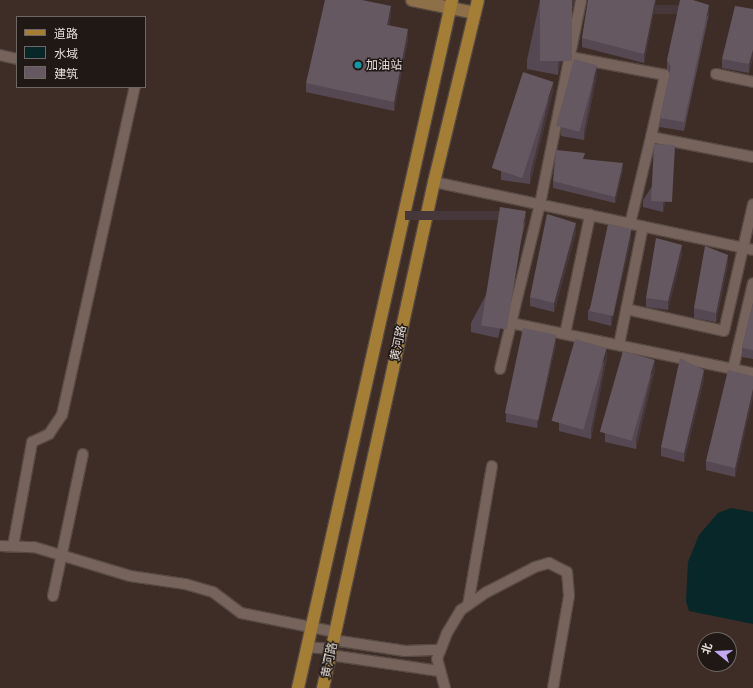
<!DOCTYPE html>
<meta charset="utf-8">
<style>
body{margin:0}
#map{position:relative;width:753px;height:688px;overflow:hidden;background:#3e2d27;font-family:"PT Sans Narrow","Noto Sans SC",sans-serif}
div>[style]{position:absolute}
[style*='--x']{left:calc(var(--x)*1px);top:calc(var(--y)*1px);width:calc(var(--w)*1px);rotate:calc(var(--a)*1deg)}
.water>*{inset:0;background:#072728}
.roads{filter:drop-shadow(1px 0 #574943) drop-shadow(-1px 0 #574943) drop-shadow(0 1px #574943) drop-shadow(0 -1px #574943)}
.street>*{height:10px;margin:-5px;padding:0 5px;transform-origin:5px;border-radius:5px;background:#76635b}
.secondary>*{height:12px;margin:-6px;padding:0 6px;transform-origin:6px;border-radius:6px;background:#8d7048}
.primary>*{height:12px;margin:-6px;padding:0 6px;transform-origin:6px;border-radius:6px;background:#a47e35}
.wall>*{inset:0;background:#564852}
.shaded-wall>*{inset:0;background:#46373b;transform-origin:0 0}
.building>*{inset:0;background:#665860;transform-origin:0 0}
.dots>*{width:11px;height:11px;translate:-50% -50%;box-sizing:border-box;border:2px solid #1f1815;border-radius:50%}
span{translate:-50% -50%;white-space:nowrap;text-align:center;line-height:1.15;-webkit-text-stroke:3px #1f1815;paint-order:stroke}
.poi-label{font-size:12px;color:#e8ddd8}
.left{translate:0 -50%;text-align:left}
.street-label{font-size:12px;color:#e8ddd8}
.legend{position:absolute;left:16px;top:16px;width:130px;height:72px;box-sizing:border-box;background:#1f1815;border:1px solid #6f6763;margin:0;padding:5px 7px;list-style:none;font-size:12px;color:#e8ddd8}
.legend li{display:flex;align-items:center;gap:8px;height:20px}
.legend b{width:20px;border:1px solid #6f6763}
.north{position:absolute;left:697px;top:632px;width:40px;height:40px;box-sizing:border-box;background:#1f1815;border:1px solid #6f6763;border-radius:50%;rotate:288deg;font-size:11px;font-weight:700;line-height:16px;text-align:center;color:#e8ddd8}
.north::after{content:'';display:block;margin:auto;width:14px;height:18px;background:#c2a8f2;clip-path:polygon(50% 0,100% 100%,50% 72%,0 100%)}
</style>
<div id="map">
<div class="water">
<i style="clip-path:polygon(731px 508px,753px 512px,753px 624px,689px 611px,686px 601px,688px 562px,699px 535px,718px 513px)"></i>
</div>
<div class="roads">
<div class="street">
<i style="--x:0;--y:55;--w:17;--a:13"></i>
<i style="--x:570;--y:57;--w:97;--a:10.7"></i>
<i style="--x:665;--y:75;--w:64;--a:102.7"></i>
<i style="--x:651;--y:137;--w:104;--a:11.1"></i>
<i style="--x:716;--y:74;--w:38;--a:12"></i>
<i style="--x:434;--y:182;--w:326;--a:12"></i>
<i style="--x:630;--y:224;--w:89;--a:-76.4"></i>
<i style="--x:626;--y:309;--w:100;--a:12.7"></i>
<i style="--x:724;--y:331;--w:130;--a:-77.1"></i>
<i style="--x:511;--y:323;--w:247;--a:11.7"></i>
<i style="--x:565;--y:334;--w:122;--a:-78.1"></i>
<i style="--x:619;--y:345;--w:121;--a:-78.6"></i>
<i style="--x:500;--y:369;--w:170;--a:-76.4"></i>
<i style="--x:540;--y:204;--w:208;--a:-78.6"></i>
<i style="--x:733;--y:369;--w:88;--a:-76.9"></i>
<i style="--x:0;--y:546;--w:34;--a:2"></i>
<i style="--x:34;--y:547;--w:100;--a:16.8"></i>
<i style="--x:130;--y:576;--w:56;--a:8.3"></i>
<i style="--x:185;--y:584;--w:29;--a:16"></i>
<i style="--x:213;--y:592;--w:35;--a:37"></i>
<i style="--x:241;--y:613;--w:96;--a:11.4"></i>
<i style="--x:13;--y:546;--w:106;--a:-79.6"></i>
<i style="--x:32;--y:442;--w:19;--a:-25"></i>
<i style="--x:49;--y:434;--w:23;--a:-56"></i>
<i style="--x:62;--y:415;--w:336;--a:-77.5"></i>
<i style="--x:53;--y:596;--w:145;--a:-78.1"></i>
<i style="--x:468;--y:605;--w:141;--a:-80.2"></i>
<i style="--x:333;--y:640;--w:73;--a:8.7"></i>
<i style="--x:405;--y:651;--w:35;--a:-2"></i>
<i style="--x:307;--y:647;--w:24;--a:5"></i>
<i style="--x:330;--y:655;--w:110;--a:8.4"></i>
<i style="--x:445;--y:688;--w:30;--a:-105"></i>
<i style="--x:437;--y:659;--w:28;--a:-69"></i>
<i style="--x:447;--y:633;--w:27;--a:-59"></i>
<i style="--x:461;--y:610;--w:32;--a:-35"></i>
<i style="--x:487;--y:592;--w:54;--a:-27.5"></i>
<i style="--x:535;--y:567;--w:15;--a:-16"></i>
<i style="--x:549;--y:563;--w:20;--a:27"></i>
<i style="--x:567;--y:572;--w:24;--a:85"></i>
<i style="--x:569;--y:596;--w:93;--a:99.9"></i>
</div>
<div class="secondary">
<i style="--x:412;--y:0;--w:64;--a:11.7"></i>
</div>
<div class="primary">
<i style="--x:298;--y:688;--w:705;--a:-77.38"></i>
<i style="--x:323;--y:688;--w:518;--a:-77.63"></i>
<i style="--x:434;--y:182;--w:187;--a:-76.4"></i>
</div>
</div>
<div class="wall">
<i style="clip-path:polygon(540px 0,574px 0,558px 75px,527px 69px,527px 60px)"></i>
<i style="clip-path:polygon(656px 0,644px 63px,582px 47px,582px 38px)"></i>
<i style="clip-path:polygon(753px 9px,749px 73px,722px 68px,722px 59px)"></i>
<i style="clip-path:polygon(709px 14px,684px 131px,660px 127px,660px 118px,670px 74px,667px 69px,667px 60px)"></i>
<i style="clip-path:polygon(391px 15px,389px 25px,408px 39px,394px 111px,306px 92px,306px 83px)"></i>
<i style="clip-path:polygon(597px 74px,584px 140px,561px 136px,561px 127px)"></i>
<i style="clip-path:polygon(553px 91px,530px 184px,501px 180px,501px 171px)"></i>
<i style="clip-path:polygon(675px 152px,663px 212px,643px 207px,643px 200px)"></i>
<i style="clip-path:polygon(585px 159px,623px 170px,615px 203px,553px 188px,553px 181px)"></i>
<i style="clip-path:polygon(526px 220px,498px 338px,471px 332px,471px 323px)"></i>
<i style="clip-path:polygon(576px 232px,554px 312px,530px 306px,530px 297px)"></i>
<i style="clip-path:polygon(631px 239px,611px 326px,588px 320px,588px 311px)"></i>
<i style="clip-path:polygon(682px 254px,668px 310px,646px 307px,646px 298px)"></i>
<i style="clip-path:polygon(728px 264px,716px 322px,694px 318px,694px 308px)"></i>
<i style="clip-path:polygon(753px 303px,753px 359px,742px 357px,742px 348px)"></i>
<i style="clip-path:polygon(556px 344px,537px 428px,506px 422px,506px 413px)"></i>
<i style="clip-path:polygon(607px 357px,591px 439px,559px 431px,559px 422px)"></i>
<i style="clip-path:polygon(655px 369px,636px 449px,605px 442px,605px 433px)"></i>
<i style="clip-path:polygon(753px 376px,735px 477px,706px 470px,706px 461px)"></i>
<i style="clip-path:polygon(704px 379px,684px 462px,661px 456px,661px 447px)"></i>
</div>
<div class="shaded-wall">
<i style="clip-path:polygon(572px 0,574px 0,558px 75px,558px 66px)"></i>
<i style="clip-path:polygon(655px 0,656px 0,644px 63px,644px 54px)"></i>
<i style="left:709px;top:5px;width:9px;height:120px;rotate:90deg"></i>
<i style="clip-path:polygon(391px 6px,391px 15px,387px 34px,387px 25px)"></i>
<i style="clip-path:polygon(408px 29px,408px 39px,394px 111px,394px 102px)"></i>
<i style="clip-path:polygon(753px 50px,753px 59px,749px 73px,749px 64px)"></i>
<i style="clip-path:polygon(597px 65px,597px 74px,584px 140px,584px 131px)"></i>
<i style="clip-path:polygon(553px 82px,553px 91px,530px 184px,530px 175px)"></i>
<i style="clip-path:polygon(675px 145px,675px 152px,663px 212px,663px 205px)"></i>
<i style="clip-path:polygon(623px 163px,623px 170px,615px 203px,615px 197px)"></i>
<i style="left:526px;top:211px;width:9px;height:121px;rotate:90deg"></i>
<i style="clip-path:polygon(576px 223px,576px 232px,554px 312px,554px 303px)"></i>
<i style="clip-path:polygon(631px 229px,631px 239px,611px 326px,611px 317px)"></i>
<i style="clip-path:polygon(682px 245px,682px 254px,668px 310px,668px 301px)"></i>
<i style="clip-path:polygon(728px 255px,728px 264px,716px 322px,716px 313px)"></i>
<i style="clip-path:polygon(556px 335px,556px 344px,537px 428px,537px 419px)"></i>
<i style="clip-path:polygon(607px 348px,607px 357px,591px 439px,591px 430px)"></i>
<i style="clip-path:polygon(655px 360px,655px 369px,636px 449px,636px 440px)"></i>
<i style="clip-path:polygon(704px 370px,704px 379px,684px 462px,684px 453px)"></i>
<i style="clip-path:polygon(753px 389px,753px 398px,735px 477px,735px 468px)"></i>
</div>
<div class="building">
<i style="clip-path:polygon(325px 0,362px 0,391px 6px,387px 25px,408px 29px,394px 102px,306px 83px)"></i>
<i style="left:540px;top:0;width:32px;height:61px"></i>
<i style="clip-path:polygon(588px 0,655px 0,644px 54px,582px 38px)"></i>
<i style="clip-path:polygon(680px 0,693px 0,709px 5px,684px 122px,660px 118px,671px 67px,667px 60px)"></i>
<i style="clip-path:polygon(735px 6px,753px 9px,753px 50px,749px 64px,722px 59px)"></i>
<i style="left:574px;top:59px;width:24px;height:69px;rotate:15deg"></i>
<i style="left:523px;top:72px;width:32px;height:101px;rotate:18deg"></i>
<i style="left:654px;top:144px;width:21px;height:57px;rotate:3deg"></i>
<i style="clip-path:polygon(556px 150px,585px 153px,583px 159px,623px 163px,615px 197px,553px 181px)"></i>
<i style="left:500px;top:207px;width:26px;height:120px;rotate:9deg"></i>
<i style="clip-path:polygon(547px 214px,576px 223px,554px 303px,530px 297px)"></i>
<i style="left:608px;top:224px;width:24px;height:89px;rotate:12deg"></i>
<i style="clip-path:polygon(656px 238px,682px 245px,668px 301px,646px 298px)"></i>
<i style="clip-path:polygon(705px 246px,728px 255px,716px 313px,694px 308px)"></i>
<i style="clip-path:polygon(753px 303px,753px 350px,742px 348px)"></i>
<i style="left:523px;top:328px;width:34px;height:87px;rotate:12deg"></i>
<i style="left:575px;top:339px;width:33px;height:85px;rotate:16deg"></i>
<i style="left:623px;top:351px;width:33px;height:84px;rotate:16deg"></i>
<i style="clip-path:polygon(680px 358px,704px 370px,684px 453px,661px 447px)"></i>
<i style="clip-path:polygon(728px 370px,753px 376px,753px 389px,735px 468px,706px 461px)"></i>
</div>
<div class="dots">
<i style="left:358px;top:65px;background:#0f9aa8"></i>
</div>
<div class="poi-label">
<span class="left" style="left:366px;top:65px">加油站</span>
</div>
<div class="street-label">
<span style="left:398px;top:343px;rotate:-78deg">黄河路</span>
<span style="left:329px;top:660px;rotate:-78deg">黄河路</span>
</div>
<ul class="legend">
<li><b style="height:5px;background:#a47e35"></b>道路</li>
<li><b style="height:11px;background:#072728"></b>水域</li>
<li><b style="height:11px;background:#665860"></b>建筑</li>
</ul>
<div class="north">北</div>
</div>
